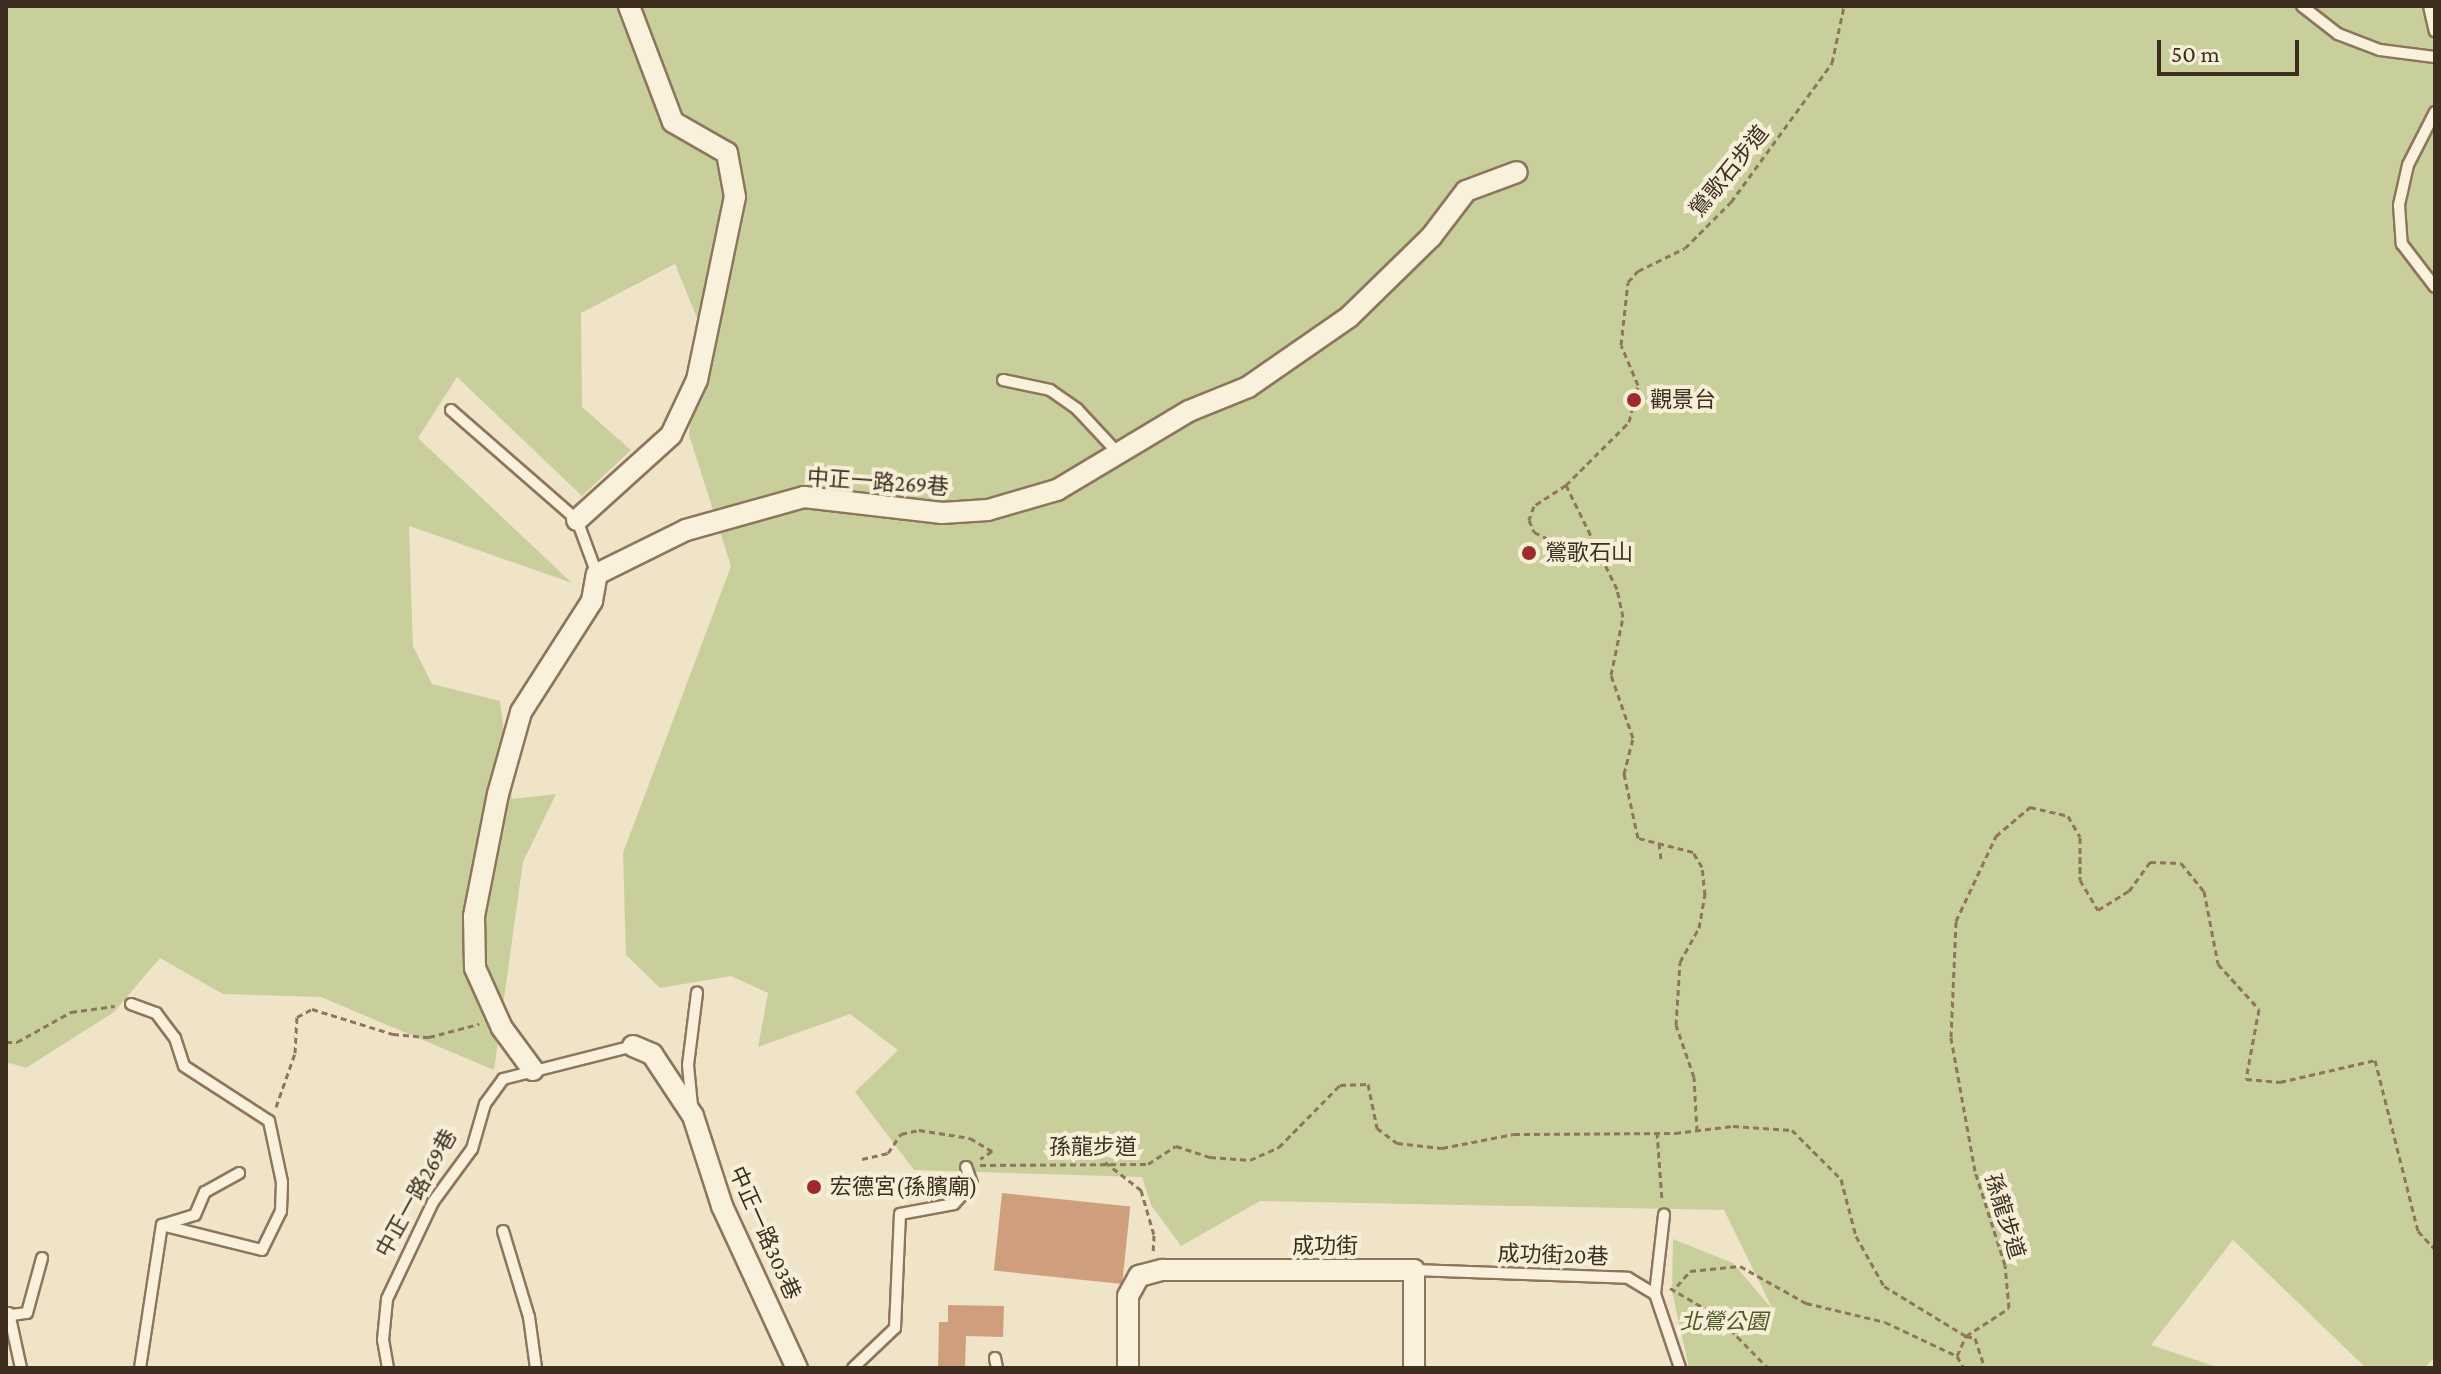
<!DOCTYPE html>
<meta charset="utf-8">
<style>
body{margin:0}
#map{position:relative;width:2441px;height:1374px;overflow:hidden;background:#f0e4c8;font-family:"Crimson Pro","Noto Sans TC",serif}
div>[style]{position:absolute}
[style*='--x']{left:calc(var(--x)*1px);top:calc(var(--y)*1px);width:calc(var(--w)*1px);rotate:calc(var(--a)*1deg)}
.green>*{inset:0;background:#c9cf9b}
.building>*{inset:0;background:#cf9f7d;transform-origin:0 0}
.path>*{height:3px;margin-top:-1.5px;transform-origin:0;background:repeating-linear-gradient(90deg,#8d765c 0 6px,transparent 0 10px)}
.roads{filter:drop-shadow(2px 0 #8d765c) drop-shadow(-2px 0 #8d765c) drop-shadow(0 2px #8d765c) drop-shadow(0 -2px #8d765c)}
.service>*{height:10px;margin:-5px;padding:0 5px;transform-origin:5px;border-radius:5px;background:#faf1dc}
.minor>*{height:20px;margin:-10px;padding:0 10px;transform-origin:10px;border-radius:10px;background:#faf1dc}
.dots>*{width:22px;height:22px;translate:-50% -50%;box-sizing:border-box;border:4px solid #f7eed8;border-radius:50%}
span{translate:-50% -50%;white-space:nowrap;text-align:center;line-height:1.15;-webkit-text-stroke:8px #f7eed8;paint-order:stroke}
.street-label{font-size:22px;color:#3d2e20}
.poi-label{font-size:22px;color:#3d2e20}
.left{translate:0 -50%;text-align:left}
.park-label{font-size:22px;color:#4d5a26;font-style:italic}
.frame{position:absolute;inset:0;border:8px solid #3d2e20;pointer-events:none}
.scale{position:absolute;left:2157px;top:40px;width:142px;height:36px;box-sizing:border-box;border:4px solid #3d2e20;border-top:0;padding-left:10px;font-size:24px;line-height:28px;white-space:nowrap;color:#3d2e20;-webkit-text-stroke:6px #f7eed8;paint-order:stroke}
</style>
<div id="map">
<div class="green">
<i style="clip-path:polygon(6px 6px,2435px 6px,2435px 1357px,2424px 1368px,2366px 1368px,2233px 1240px,2151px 1345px,2220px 1368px,1689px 1368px,1672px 1292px,1673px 1239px,1733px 1263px,1773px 1310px,1724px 1210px,1260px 1201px,1181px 1246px,1151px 1205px,1142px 1177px,914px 1170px,855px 1092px,898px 1050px,850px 1014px,758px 1047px,768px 993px,731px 976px,660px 988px,626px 955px,623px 853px,731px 566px,689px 435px,699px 323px,675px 264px,581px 313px,582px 407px,631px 450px,582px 496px,457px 377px,418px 438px,572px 583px,409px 526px,413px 646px,432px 684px,500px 701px,512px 799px,556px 794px,523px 862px,494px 1070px,321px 997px,223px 994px,160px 958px,114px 1012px,26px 1068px,6px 1062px)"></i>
</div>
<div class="building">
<i style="left:1002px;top:1193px;width:129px;height:78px;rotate:6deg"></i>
<i style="clip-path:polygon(948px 1305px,1004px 1306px,1003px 1337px,966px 1336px,965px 1368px,938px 1368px,939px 1322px,948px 1322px)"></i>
</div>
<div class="path">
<i style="--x:1566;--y:485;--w:38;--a:147"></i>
<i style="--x:1534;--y:506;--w:15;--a:110"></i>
<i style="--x:1529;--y:520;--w:13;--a:67"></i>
<i style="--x:1534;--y:532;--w:43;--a:26"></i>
<i style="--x:1573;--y:551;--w:22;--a:-22"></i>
<i style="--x:1659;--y:843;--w:16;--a:83"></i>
<i style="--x:6;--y:1042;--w:11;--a:0"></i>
<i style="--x:17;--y:1042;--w:62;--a:-29.1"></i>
<i style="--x:71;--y:1012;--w:44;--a:-7.8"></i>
<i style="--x:276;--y:1107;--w:57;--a:-70.6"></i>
<i style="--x:295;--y:1053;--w:36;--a:-87"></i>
<i style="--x:297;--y:1017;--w:17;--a:-28"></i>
<i style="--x:312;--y:1009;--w:85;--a:17.2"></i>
<i style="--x:393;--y:1034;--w:36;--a:5"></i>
<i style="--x:429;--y:1037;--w:52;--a:-14.6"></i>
<i style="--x:1697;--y:1131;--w:54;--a:-93.2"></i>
<i style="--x:1694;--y:1077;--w:55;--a:-109.1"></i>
<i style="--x:1676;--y:1025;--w:63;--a:-86.4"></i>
<i style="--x:1680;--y:962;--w:39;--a:-61"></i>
<i style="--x:1699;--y:928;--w:34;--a:-80"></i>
<i style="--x:1705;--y:895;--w:28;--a:-96"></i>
<i style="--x:1702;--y:867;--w:17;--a:-121"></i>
<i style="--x:1693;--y:852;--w:57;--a:-165.7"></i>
<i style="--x:1638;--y:838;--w:66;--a:-102.3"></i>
<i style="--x:1624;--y:774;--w:37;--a:-76"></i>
<i style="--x:1633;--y:738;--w:67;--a:-109.2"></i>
<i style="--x:1611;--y:675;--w:59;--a:-78.3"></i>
<i style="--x:1623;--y:617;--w:29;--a:-102"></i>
<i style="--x:1617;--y:589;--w:116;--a:-116.1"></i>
<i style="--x:1566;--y:485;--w:89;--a:-45"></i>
<i style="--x:1629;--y:422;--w:38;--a:-76"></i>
<i style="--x:1638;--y:385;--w:43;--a:-113"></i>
<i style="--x:1621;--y:345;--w:63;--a:-83.7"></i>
<i style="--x:1628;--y:282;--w:15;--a:-48"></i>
<i style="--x:1638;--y:271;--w:52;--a:-26.1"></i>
<i style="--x:1685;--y:248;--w:65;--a:-45"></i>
<i style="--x:1731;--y:202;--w:172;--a:-54"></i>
<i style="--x:1832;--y:63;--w:58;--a:-78.1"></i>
<i style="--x:1657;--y:1132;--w:68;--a:85.8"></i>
<i style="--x:862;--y:1159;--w:27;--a:-13"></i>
<i style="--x:888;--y:1153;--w:23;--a:-56"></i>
<i style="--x:901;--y:1134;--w:18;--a:-13"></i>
<i style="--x:919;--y:1130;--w:52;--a:8.9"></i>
<i style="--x:970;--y:1138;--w:26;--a:31"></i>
<i style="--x:992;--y:1151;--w:14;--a:146"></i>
<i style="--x:1105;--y:1162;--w:46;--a:37.9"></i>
<i style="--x:1141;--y:1190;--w:47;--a:73.9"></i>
<i style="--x:1154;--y:1235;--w:19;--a:93"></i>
<i style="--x:980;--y:1165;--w:168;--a:-0.3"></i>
<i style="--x:1148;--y:1164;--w:33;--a:-33"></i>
<i style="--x:1176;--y:1146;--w:36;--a:18"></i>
<i style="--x:1210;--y:1157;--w:40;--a:4.3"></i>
<i style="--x:1250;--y:1160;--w:32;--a:-24"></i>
<i style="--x:1279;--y:1147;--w:87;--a:-45.5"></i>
<i style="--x:1340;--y:1085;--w:28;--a:-2"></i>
<i style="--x:1368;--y:1084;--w:45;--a:78.4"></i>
<i style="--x:1377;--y:1128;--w:25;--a:37"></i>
<i style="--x:1397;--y:1143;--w:45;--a:6.3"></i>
<i style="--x:1442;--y:1148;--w:73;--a:-11"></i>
<i style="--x:1514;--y:1134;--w:161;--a:-0.4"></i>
<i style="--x:1675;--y:1133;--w:58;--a:-6.9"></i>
<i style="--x:1733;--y:1126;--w:59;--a:3.9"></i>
<i style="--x:1792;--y:1130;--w:69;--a:45"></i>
<i style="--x:1841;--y:1179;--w:59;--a:75.3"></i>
<i style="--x:1856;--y:1236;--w:57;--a:60.8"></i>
<i style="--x:1884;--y:1286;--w:96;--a:31.4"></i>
<i style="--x:1966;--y:1336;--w:51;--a:-33.1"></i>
<i style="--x:2009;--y:1308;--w:43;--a:-95.3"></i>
<i style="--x:2005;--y:1265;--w:99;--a:-107.7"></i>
<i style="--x:1975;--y:1171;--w:136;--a:-100.2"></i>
<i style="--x:1951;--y:1037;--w:116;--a:-87.5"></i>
<i style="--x:1956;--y:921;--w:94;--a:-64.8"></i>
<i style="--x:1996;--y:836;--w:45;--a:-40.5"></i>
<i style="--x:2030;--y:807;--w:39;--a:13"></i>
<i style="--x:2068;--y:816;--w:24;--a:60"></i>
<i style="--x:2080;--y:837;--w:43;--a:90"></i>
<i style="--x:2080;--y:880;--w:35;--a:59"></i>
<i style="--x:2098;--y:910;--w:36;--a:-32"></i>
<i style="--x:2129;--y:891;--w:36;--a:-54"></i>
<i style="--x:2150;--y:862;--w:31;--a:2"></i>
<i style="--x:2181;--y:863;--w:36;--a:51"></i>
<i style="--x:2204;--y:891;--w:74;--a:79.1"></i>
<i style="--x:2218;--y:964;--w:61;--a:47.7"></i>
<i style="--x:2259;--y:1009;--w:71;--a:100.5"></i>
<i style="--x:2246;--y:1079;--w:34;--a:5"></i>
<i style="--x:2280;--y:1082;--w:98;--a:-13"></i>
<i style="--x:2375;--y:1060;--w:176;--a:75.9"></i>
<i style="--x:2418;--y:1231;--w:25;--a:47"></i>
<i style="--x:1677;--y:1286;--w:20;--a:-49"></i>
<i style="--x:1690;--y:1271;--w:50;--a:-5.7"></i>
<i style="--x:1740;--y:1266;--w:76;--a:29.3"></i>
<i style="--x:1806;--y:1303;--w:81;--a:13.5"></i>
<i style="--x:1885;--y:1322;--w:80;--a:25.3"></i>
<i style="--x:1957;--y:1356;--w:22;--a:-66"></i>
<i style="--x:1966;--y:1336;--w:9;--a:13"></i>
<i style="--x:1975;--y:1338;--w:32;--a:72"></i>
<i style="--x:1670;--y:1288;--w:53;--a:30.4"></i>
<i style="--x:1716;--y:1315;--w:74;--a:45.5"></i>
<i style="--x:1957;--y:1356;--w:14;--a:60"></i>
</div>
<div class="roads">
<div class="service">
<i style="--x:2302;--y:6;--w:46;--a:37.9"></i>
<i style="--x:2338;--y:34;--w:45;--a:20.9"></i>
<i style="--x:2380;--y:50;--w:55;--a:7.3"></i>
<i style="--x:2429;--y:6;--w:26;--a:77"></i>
<i style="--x:2435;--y:112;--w:59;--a:117"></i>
<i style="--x:2408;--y:165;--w:41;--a:102.7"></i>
<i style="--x:2399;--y:205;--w:39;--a:86"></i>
<i style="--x:2402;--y:244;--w:54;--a:52.5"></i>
<i style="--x:1003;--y:380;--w:48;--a:12"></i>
<i style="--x:1050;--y:390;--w:33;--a:35"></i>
<i style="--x:1077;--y:409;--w:60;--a:47"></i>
<i style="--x:451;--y:410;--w:167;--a:41.1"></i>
<i style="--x:577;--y:520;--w:58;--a:69.7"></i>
<i style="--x:131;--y:1004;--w:27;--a:20"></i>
<i style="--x:156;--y:1013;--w:31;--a:53"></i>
<i style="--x:175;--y:1038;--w:29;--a:72"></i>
<i style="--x:184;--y:1066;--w:101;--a:32.9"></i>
<i style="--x:269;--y:1121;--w:62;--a:78"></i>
<i style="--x:282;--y:1182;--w:29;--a:92"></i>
<i style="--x:281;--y:1211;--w:43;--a:116"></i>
<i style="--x:262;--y:1250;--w:103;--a:-166"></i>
<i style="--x:692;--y:1106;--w:41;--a:-95.6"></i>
<i style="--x:688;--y:1065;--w:73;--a:-82.9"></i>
<i style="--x:503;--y:1231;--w:90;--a:73.2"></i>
<i style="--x:529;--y:1317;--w:51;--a:82.2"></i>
<i style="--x:1414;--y:1270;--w:214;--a:2.1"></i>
<i style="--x:1628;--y:1278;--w:31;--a:31"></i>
<i style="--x:1655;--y:1294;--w:78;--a:71.3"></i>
<i style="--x:1655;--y:1294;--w:80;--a:-83.5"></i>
<i style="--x:9;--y:1313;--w:56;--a:77.7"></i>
<i style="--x:12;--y:1315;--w:15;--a:-8"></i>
<i style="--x:27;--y:1313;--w:57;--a:-74.7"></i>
<i style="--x:995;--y:1358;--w:10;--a:79"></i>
<i style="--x:140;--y:1368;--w:145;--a:-81.3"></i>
<i style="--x:162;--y:1225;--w:34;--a:-17"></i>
<i style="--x:195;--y:1215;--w:25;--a:-67"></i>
<i style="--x:205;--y:1192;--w:39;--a:-29"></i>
<i style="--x:388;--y:1368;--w:28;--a:-100"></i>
<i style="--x:383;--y:1340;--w:41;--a:-84.4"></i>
<i style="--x:387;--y:1299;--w:107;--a:-64.6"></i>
<i style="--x:433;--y:1202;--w:66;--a:-53.7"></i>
<i style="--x:472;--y:1149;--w:47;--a:-73.9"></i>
<i style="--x:485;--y:1104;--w:31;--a:-54"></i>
<i style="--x:503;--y:1079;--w:134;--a:-14.2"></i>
<i style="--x:853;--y:1368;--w:58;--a:-43.6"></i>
<i style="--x:895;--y:1328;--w:114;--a:-87.5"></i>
<i style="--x:900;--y:1214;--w:55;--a:-10.5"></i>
<i style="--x:954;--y:1204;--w:27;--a:-48"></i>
<i style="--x:972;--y:1184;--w:18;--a:-109"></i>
</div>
<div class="minor">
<i style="--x:577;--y:520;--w:127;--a:-42.1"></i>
<i style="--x:671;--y:435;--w:61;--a:-64.7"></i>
<i style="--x:697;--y:380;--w:187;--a:-78.3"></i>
<i style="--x:735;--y:197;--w:45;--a:-100.3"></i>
<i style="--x:727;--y:153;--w:62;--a:-150.1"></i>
<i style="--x:673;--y:122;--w:124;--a:-110.8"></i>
<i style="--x:633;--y:1046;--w:21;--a:23"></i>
<i style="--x:652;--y:1054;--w:74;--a:56.5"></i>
<i style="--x:693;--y:1116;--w:95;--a:72.1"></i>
<i style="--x:722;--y:1206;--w:179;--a:65.2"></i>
<i style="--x:533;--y:1070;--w:52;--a:-126.4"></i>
<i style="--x:502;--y:1028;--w:66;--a:-114.2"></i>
<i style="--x:475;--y:968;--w:52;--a:-91.1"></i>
<i style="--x:474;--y:916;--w:124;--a:-78.9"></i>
<i style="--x:498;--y:794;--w:85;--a:-74.3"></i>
<i style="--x:521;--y:712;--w:132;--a:-57.4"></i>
<i style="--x:592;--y:601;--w:27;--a:-80"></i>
<i style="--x:597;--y:574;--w:99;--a:-26.3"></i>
<i style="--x:686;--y:530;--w:123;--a:-15.6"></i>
<i style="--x:804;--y:497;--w:139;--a:6.6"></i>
<i style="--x:942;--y:513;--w:46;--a:-3.7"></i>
<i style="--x:988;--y:510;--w:72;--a:-16.2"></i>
<i style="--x:1057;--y:490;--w:154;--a:-30.9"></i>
<i style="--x:1189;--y:411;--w:64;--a:-22.1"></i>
<i style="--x:1248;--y:387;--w:123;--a:-34.7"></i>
<i style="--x:1349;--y:317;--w:115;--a:-44.3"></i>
<i style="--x:1431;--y:237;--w:58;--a:-52.7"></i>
<i style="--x:1466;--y:191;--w:54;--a:-20.4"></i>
<i style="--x:1128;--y:1368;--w:72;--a:-90"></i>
<i style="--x:1128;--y:1296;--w:23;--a:-61"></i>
<i style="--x:1139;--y:1276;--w:24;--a:-15"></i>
<i style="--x:1162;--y:1270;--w:252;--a:0"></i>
<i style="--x:1414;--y:1270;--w:98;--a:90"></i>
</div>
</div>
<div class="dots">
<i style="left:1634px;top:400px;background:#9e2a2b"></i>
<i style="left:1529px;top:553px;background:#9e2a2b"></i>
<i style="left:814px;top:1187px;background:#9e2a2b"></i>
</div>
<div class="street-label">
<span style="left:1729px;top:171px;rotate:-51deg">鶯歌石步道</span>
<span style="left:878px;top:482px;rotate:4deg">中正一路269巷</span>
<span style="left:1093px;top:1147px">孫龍步道</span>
<span style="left:416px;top:1193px;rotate:-61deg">中正一路269巷</span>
<span style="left:2005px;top:1216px;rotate:73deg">孫龍步道</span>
<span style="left:765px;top:1233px;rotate:66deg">中正一路303巷</span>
<span style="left:1325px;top:1246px">成功街</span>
<span style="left:1553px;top:1255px;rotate:2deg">成功街20巷</span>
</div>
<div class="poi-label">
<span class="left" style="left:1650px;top:400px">觀景台</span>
<span class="left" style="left:1545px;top:553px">鶯歌石山</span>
<span class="left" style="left:830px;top:1187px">宏德宮(孫臏廟)</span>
</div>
<div class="park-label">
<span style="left:1724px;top:1322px">北鶯公園</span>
</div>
<div class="frame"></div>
<div class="scale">50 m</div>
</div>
